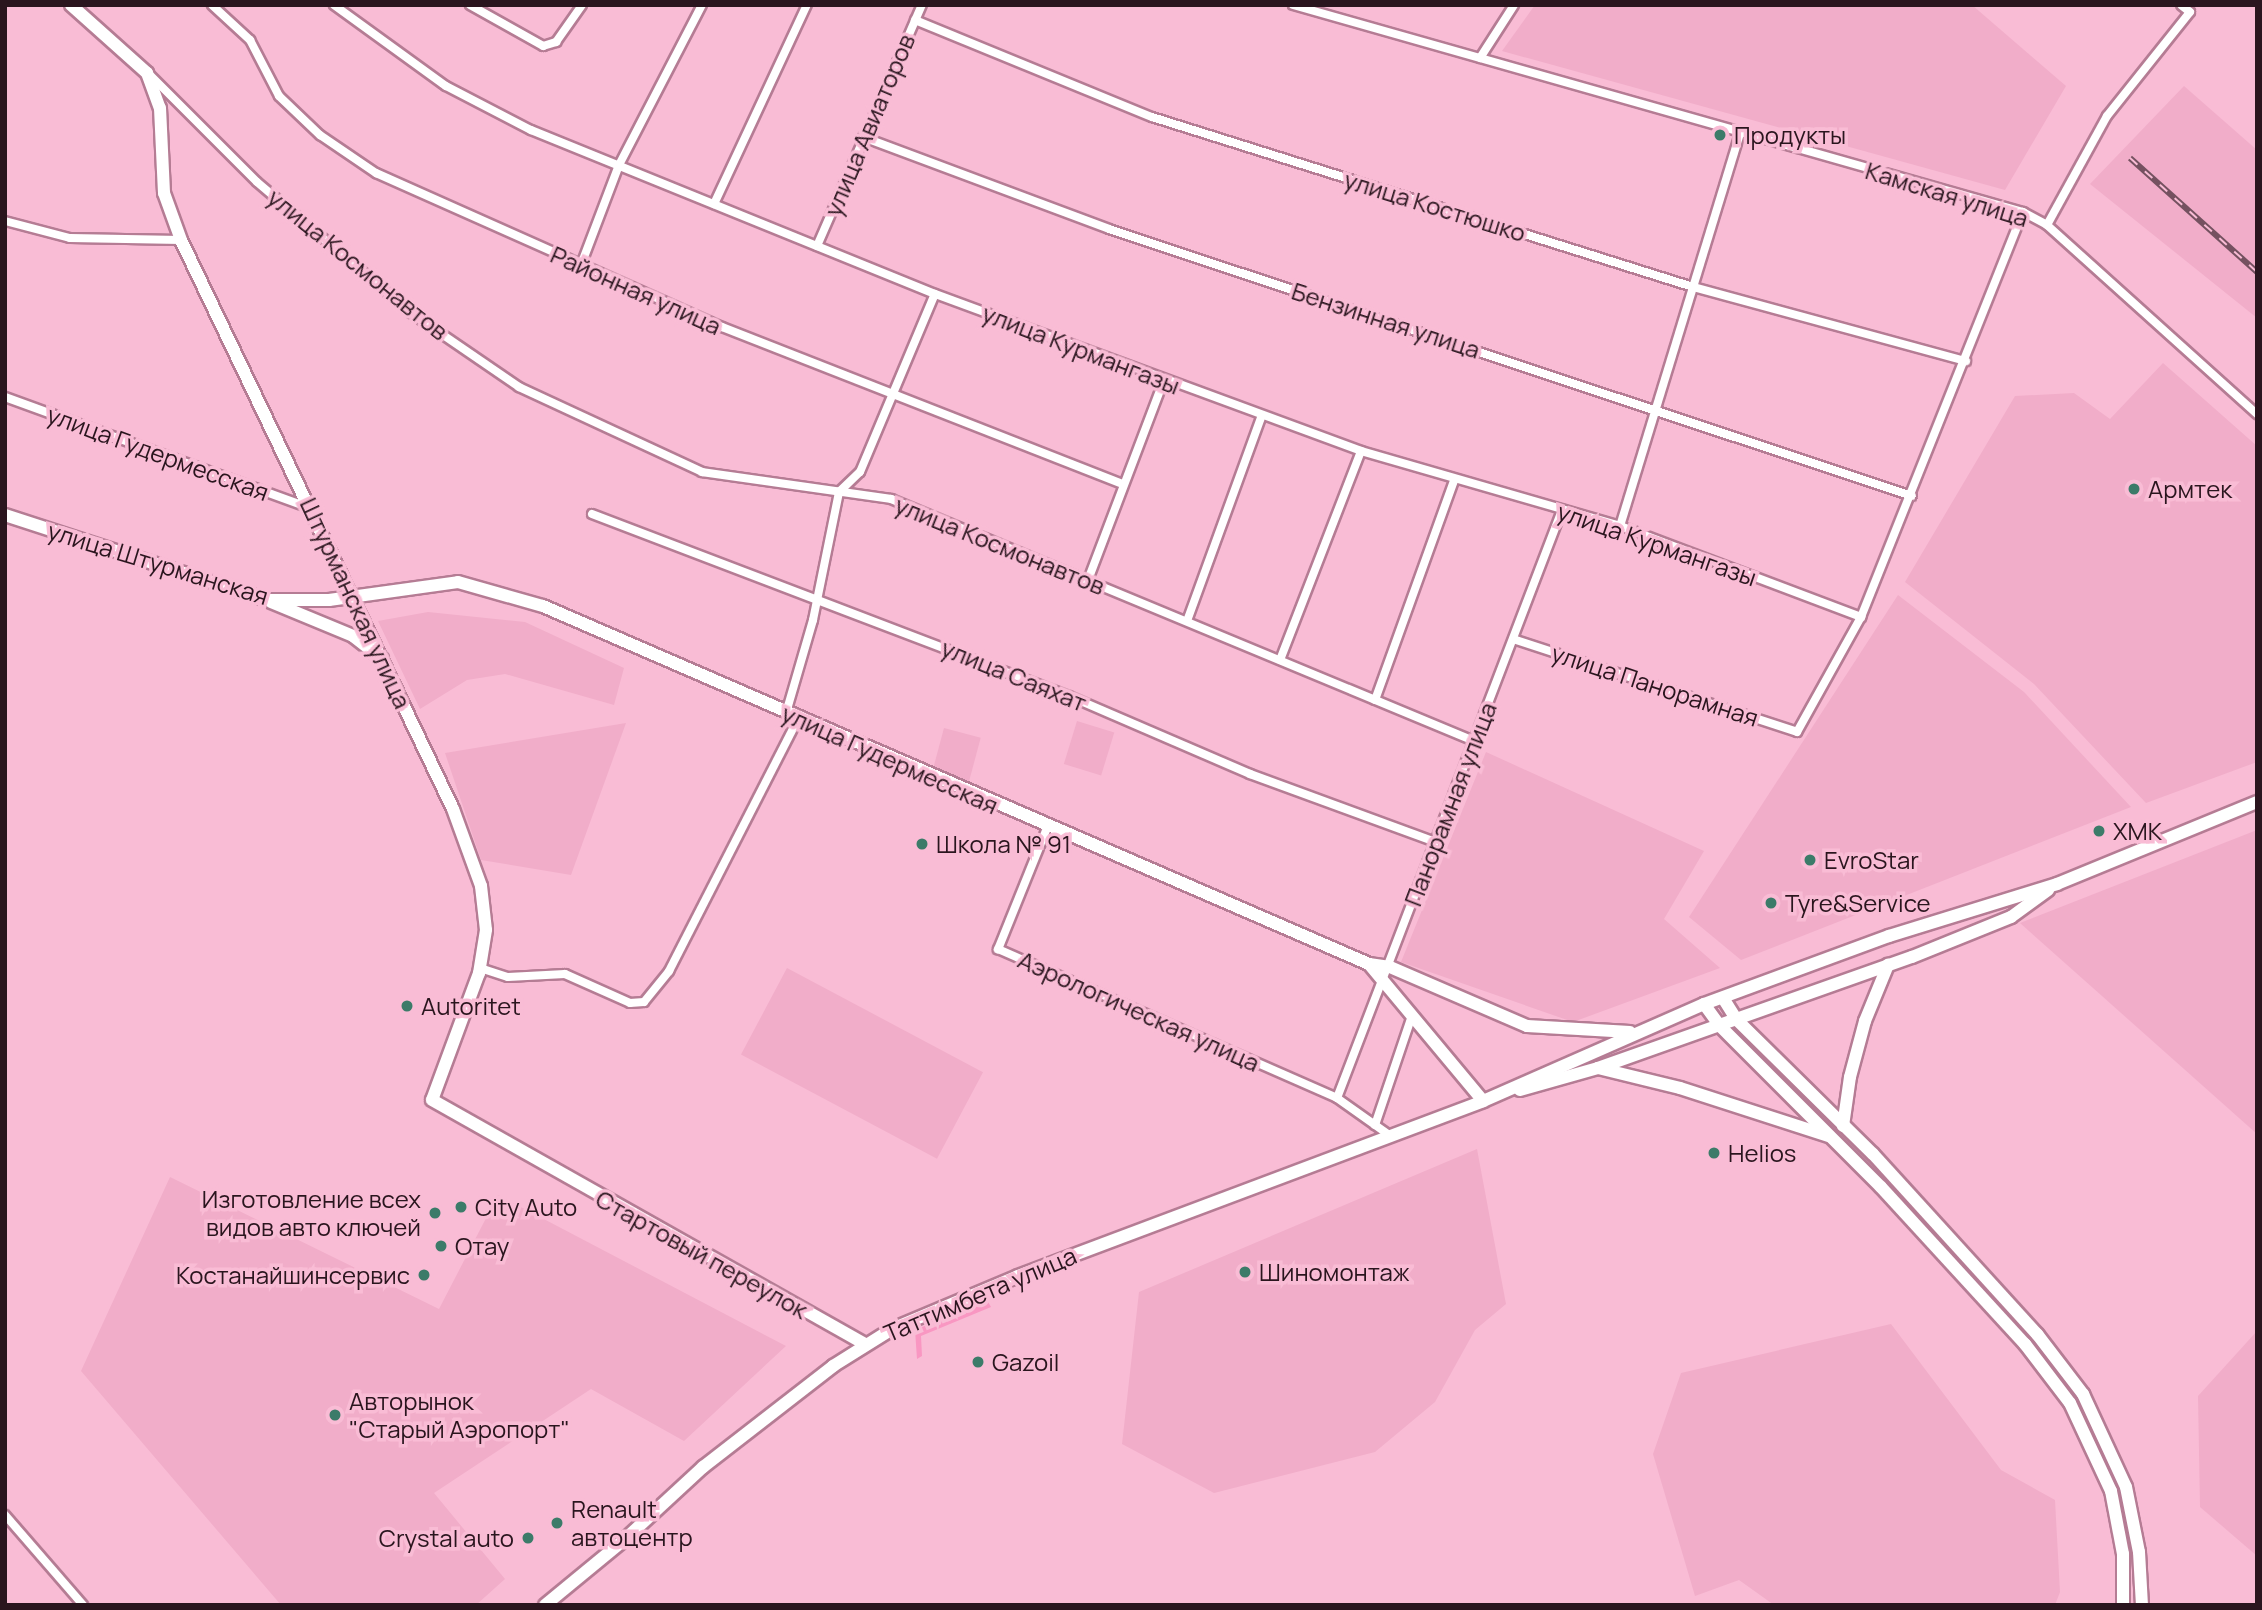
<!DOCTYPE html>
<meta charset="utf-8">
<style>
body{margin:0}
#map{position:relative;width:2262px;height:1610px;overflow:hidden;background:#f9bcd5;font-family:Manrope,sans-serif}
div>[style]{position:absolute}
[style*='--x']{left:calc(var(--x)*1px);top:calc(var(--y)*1px);width:calc(var(--w)*1px);rotate:calc(var(--a)*1deg)}
.built>*{inset:0;background:#f1adc9;transform-origin:0 0}
.green>*{inset:0;background:#f997c2}
.roads{filter:drop-shadow(2px 0 #b57c94) drop-shadow(-2px 0 #b57c94) drop-shadow(0 2px #b57c94) drop-shadow(0 -2px #b57c94)}
.street>*{height:8px;margin:-4px;padding:0 4px;transform-origin:4px;border-radius:4px;background:#fff}
.secondary>*{height:12px;margin:-6px;padding:0 6px;transform-origin:6px;border-radius:6px;background:#fff}
.primary>*{height:12px;margin:-6px;padding:0 6px;transform-origin:6px;border-radius:6px;background:#fff}
.rail>*{height:6px;margin-top:-3px;transform-origin:0;background:repeating-linear-gradient(90deg,#f9bcd5 0 10px,#755160 0 20px);box-sizing:border-box;border-block:2px solid #755160}
.dots>*{width:19px;height:19px;translate:-50% -50%;box-sizing:border-box;border:4px solid #f9bcd5;border-radius:50%}
span{translate:-50% -50%;white-space:nowrap;text-align:center;line-height:1.15;-webkit-text-stroke:7px #f9bcd5;paint-order:stroke}
.street-label{font-size:24px;color:#2a151e}
.poi-label{font-size:24px;color:#2a151e}
.left{translate:0 -50%;text-align:left}
.right{translate:-100% -50%;text-align:right}
.frame{position:absolute;inset:0;border:7px solid #2a151e;pointer-events:none}
</style>
<div id="map">
<div class="built">
<i style="clip-path:polygon(1535px 5px,1972px 5px,2066px 86px,2005px 190px,1502px 51px)"></i>
<i style="clip-path:polygon(2184px 86px,2257px 150px,2257px 318px,2090px 184px)"></i>
<i style="clip-path:polygon(2163px 363px,2257px 446px,2257px 762px,2146px 803px,2034px 684px,1905px 582px,2015px 396px,2074px 393px,2110px 419px)"></i>
<i style="clip-path:polygon(1898px 595px,2024px 692px,2131px 807px,1741px 960px,1689px 917px)"></i>
<i style="clip-path:polygon(428px 612px,525px 622px,624px 668px,614px 705px,505px 674px,467px 680px,420px 709px,378px 621px)"></i>
<i style="left:1077px;top:721px;width:39px;height:45px;rotate:17deg"></i>
<i style="clip-path:polygon(626px 723px,571px 875px,481px 860px,445px 753px)"></i>
<i style="left:944px;top:728px;width:38px;height:45px;rotate:15deg"></i>
<i style="clip-path:polygon(1486px 752px,1704px 851px,1664px 919px,1720px 968px,1573px 1022px,1401px 962px)"></i>
<i style="clip-path:polygon(2257px 830px,2257px 1134px,2020px 923px)"></i>
<i style="left:787px;top:968px;width:222px;height:98px;rotate:28deg"></i>
<i style="clip-path:polygon(1477px 1149px,1506px 1304px,1475px 1330px,1435px 1402px,1375px 1452px,1214px 1493px,1122px 1444px,1139px 1292px)"></i>
<i style="clip-path:polygon(170px 1177px,439px 1309px,498px 1195px,786px 1346px,684px 1441px,591px 1389px,434px 1493px,505px 1579px,476px 1605px,281px 1605px,81px 1371px)"></i>
<i style="clip-path:polygon(1891px 1324px,2001px 1470px,2055px 1500px,2060px 1592px,2055px 1605px,1774px 1605px,1739px 1580px,1695px 1596px,1653px 1454px,1681px 1373px)"></i>
<i style="clip-path:polygon(2257px 1331px,2257px 1556px,2200px 1507px,2198px 1396px)"></i>
</div>
<div class="green">
<i style="clip-path:polygon(987px 1300px,991px 1307px,921px 1336px,922px 1356px,917px 1359px,915px 1330px)"></i>
</div>
<div class="roads">
<div class="street">
<i style="--x:212;--y:5;--w:52;--a:42.6"></i>
<i style="--x:250;--y:40;--w:63;--a:62.6"></i>
<i style="--x:279;--y:96;--w:57;--a:43.6"></i>
<i style="--x:320;--y:135;--w:68;--a:34.2"></i>
<i style="--x:376;--y:173;--w:379;--a:24"></i>
<i style="--x:722;--y:327;--w:431;--a:21.4"></i>
<i style="--x:334;--y:5;--w:138;--a:35.9"></i>
<i style="--x:446;--y:86;--w:96;--a:27.4"></i>
<i style="--x:531;--y:130;--w:436;--a:22.1"></i>
<i style="--x:935;--y:294;--w:454;--a:20.2"></i>
<i style="--x:1361;--y:451;--w:270;--a:16.1"></i>
<i style="--x:1620;--y:526;--w:258;--a:20.7"></i>
<i style="--x:470;--y:5;--w:84;--a:29.3"></i>
<i style="--x:543;--y:46;--w:14;--a:-17"></i>
<i style="--x:556;--y:42;--w:45;--a:-54.9"></i>
<i style="--x:1293;--y:5;--w:759;--a:15.83"></i>
<i style="--x:2023;--y:212;--w:27;--a:28"></i>
<i style="--x:2047;--y:225;--w:283;--a:42"></i>
<i style="--x:915;--y:20;--w:256;--a:22.3"></i>
<i style="--x:1152;--y:117;--w:567;--a:17.44"></i>
<i style="--x:1693;--y:287;--w:283;--a:15.2"></i>
<i style="--x:1480;--y:58;--w:63;--a:-57.3"></i>
<i style="--x:150;--y:75;--w:151;--a:45"></i>
<i style="--x:257;--y:182;--w:202;--a:40.4"></i>
<i style="--x:411;--y:313;--w:131;--a:34.4"></i>
<i style="--x:519;--y:387;--w:202;--a:24.9"></i>
<i style="--x:702;--y:472;--w:191;--a:8.1"></i>
<i style="--x:891;--y:499;--w:631;--a:22.54"></i>
<i style="--x:863;--y:137;--w:263;--a:20.5"></i>
<i style="--x:1109;--y:229;--w:846;--a:18.39"></i>
<i style="--x:714;--y:204;--w:220;--a:-65"></i>
<i style="--x:5;--y:221;--w:67;--a:14.7"></i>
<i style="--x:70;--y:238;--w:111;--a:1"></i>
<i style="--x:2047;--y:225;--w:124;--a:-61.2"></i>
<i style="--x:2107;--y:116;--w:133;--a:-51.4"></i>
<i style="--x:2190;--y:12;--w:11;--a:-142"></i>
<i style="--x:817;--y:246;--w:263;--a:-66.5"></i>
<i style="--x:581;--y:265;--w:107;--a:-69.2"></i>
<i style="--x:619;--y:165;--w:180;--a:-62.6"></i>
<i style="--x:5;--y:397;--w:322;--a:20"></i>
<i style="--x:592;--y:514;--w:511;--a:20.88"></i>
<i style="--x:1069;--y:696;--w:197;--a:23.3"></i>
<i style="--x:1250;--y:774;--w:195;--a:20.1"></i>
<i style="--x:1620;--y:526;--w:410;--a:-73"></i>
<i style="--x:1088;--y:580;--w:214;--a:-69.2"></i>
<i style="--x:1187;--y:621;--w:219;--a:-70"></i>
<i style="--x:1513;--y:639;--w:299;--a:18.1"></i>
<i style="--x:1797;--y:732;--w:132;--a:-60.9"></i>
<i style="--x:1861;--y:617;--w:436;--a:-68.2"></i>
<i style="--x:1280;--y:660;--w:224;--a:-68.8"></i>
<i style="--x:1375;--y:700;--w:233;--a:-70.2"></i>
<i style="--x:786;--y:713;--w:97;--a:-73.8"></i>
<i style="--x:813;--y:620;--w:131;--a:-78.5"></i>
<i style="--x:839;--y:492;--w:29;--a:-44"></i>
<i style="--x:860;--y:472;--w:193;--a:-67.2"></i>
<i style="--x:1047;--y:828;--w:131;--a:112"></i>
<i style="--x:998;--y:949;--w:370;--a:23.7"></i>
<i style="--x:1337;--y:1098;--w:67;--a:35.3"></i>
<i style="--x:480;--y:968;--w:29;--a:18"></i>
<i style="--x:508;--y:977;--w:57;--a:-3"></i>
<i style="--x:565;--y:974;--w:71;--a:24"></i>
<i style="--x:630;--y:1003;--w:14;--a:-4"></i>
<i style="--x:644;--y:1002;--w:40;--a:-51"></i>
<i style="--x:669;--y:971;--w:283;--a:-62.9"></i>
<i style="--x:1337;--y:1098;--w:630;--a:-69.06"></i>
<i style="--x:1375;--y:1125;--w:115;--a:-71.3"></i>
<i style="--x:5;--y:1515;--w:119;--a:49.1"></i>
</div>
<div class="secondary">
<i style="--x:71;--y:5;--w:102;--a:41.8"></i>
<i style="--x:147;--y:73;--w:37;--a:70"></i>
<i style="--x:160;--y:108;--w:85;--a:87.3"></i>
<i style="--x:164;--y:193;--w:50;--a:70.1"></i>
<i style="--x:181;--y:240;--w:631;--a:64.45"></i>
<i style="--x:453;--y:809;--w:82;--a:70"></i>
<i style="--x:481;--y:886;--w:44;--a:83.5"></i>
<i style="--x:486;--y:930;--w:44;--a:99.2"></i>
<i style="--x:479;--y:973;--w:135;--a:110.3"></i>
<i style="--x:432;--y:1100;--w:497;--a:29.4"></i>
<i style="--x:5;--y:515;--w:275;--a:18"></i>
<i style="--x:267;--y:600;--w:62;--a:0"></i>
<i style="--x:329;--y:600;--w:130;--a:-7.9"></i>
<i style="--x:458;--y:582;--w:88;--a:15.8"></i>
<i style="--x:543;--y:606;--w:900;--a:23.43"></i>
<i style="--x:1369;--y:964;--w:178;--a:50.2"></i>
<i style="--x:271;--y:602;--w:89;--a:22.5"></i>
<i style="--x:353;--y:636;--w:37;--a:38"></i>
</div>
<div class="primary">
<i style="--x:1369;--y:964;--w:21;--a:8"></i>
<i style="--x:1390;--y:967;--w:149;--a:23.3"></i>
<i style="--x:1527;--y:1026;--w:103;--a:3.3"></i>
<i style="--x:1723;--y:998;--w:26;--a:58"></i>
<i style="--x:1737;--y:1020;--w:191;--a:44.6"></i>
<i style="--x:1873;--y:1154;--w:244;--a:47.7"></i>
<i style="--x:2037;--y:1334;--w:76;--a:52.5"></i>
<i style="--x:2083;--y:1394;--w:102;--a:65.2"></i>
<i style="--x:2126;--y:1487;--w:66;--a:78.7"></i>
<i style="--x:2139;--y:1552;--w:53;--a:86.8"></i>
<i style="--x:1704;--y:1004;--w:26;--a:54"></i>
<i style="--x:1719;--y:1025;--w:229;--a:45"></i>
<i style="--x:1881;--y:1187;--w:213;--a:47.5"></i>
<i style="--x:2025;--y:1344;--w:74;--a:52.7"></i>
<i style="--x:2070;--y:1403;--w:97;--a:65"></i>
<i style="--x:2111;--y:1491;--w:64;--a:79.2"></i>
<i style="--x:2123;--y:1554;--w:51;--a:90"></i>
<i style="--x:1598;--y:1068;--w:84;--a:13.7"></i>
<i style="--x:1680;--y:1088;--w:157;--a:17.9"></i>
<i style="--x:1520;--y:1090;--w:81;--a:-15.8"></i>
<i style="--x:1598;--y:1068;--w:333;--a:-19.5"></i>
<i style="--x:1912;--y:957;--w:107;--a:-22"></i>
<i style="--x:2011;--y:917;--w:46;--a:-36.1"></i>
<i style="--x:1843;--y:1126;--w:49;--a:-81.9"></i>
<i style="--x:1850;--y:1077;--w:58;--a:-75"></i>
<i style="--x:1865;--y:1021;--w:61;--a:-67.7"></i>
<i style="--x:545;--y:1605;--w:102;--a:-39.4"></i>
<i style="--x:624;--y:1540;--w:108;--a:-42.7"></i>
<i style="--x:703;--y:1467;--w:165;--a:-37.8"></i>
<i style="--x:833;--y:1366;--w:70;--a:-32.1"></i>
<i style="--x:892;--y:1329;--w:137;--a:-22.8"></i>
<i style="--x:1018;--y:1276;--w:497;--a:-20.6"></i>
<i style="--x:1483;--y:1101;--w:241;--a:-23.7"></i>
<i style="--x:1704;--y:1004;--w:197;--a:-20.2"></i>
<i style="--x:1889;--y:936;--w:176;--a:-17.2"></i>
<i style="--x:2057;--y:884;--w:216;--a:-22.3"></i>
</div>
</div>
<div class="rail">
<i style="--x:2130;--y:158;--w:171;--a:41.9"></i>
</div>
<div class="dots">
<i style="left:1720px;top:135px;background:#3c7b69"></i>
<i style="left:2134px;top:489px;background:#3c7b69"></i>
<i style="left:2099px;top:831px;background:#3c7b69"></i>
<i style="left:922px;top:844px;background:#3c7b69"></i>
<i style="left:1810px;top:860px;background:#3c7b69"></i>
<i style="left:1771px;top:903px;background:#3c7b69"></i>
<i style="left:407px;top:1006px;background:#3c7b69"></i>
<i style="left:1714px;top:1153px;background:#3c7b69"></i>
<i style="left:461px;top:1207px;background:#3c7b69"></i>
<i style="left:435px;top:1213px;background:#3c7b69"></i>
<i style="left:441px;top:1246px;background:#3c7b69"></i>
<i style="left:1245px;top:1272px;background:#3c7b69"></i>
<i style="left:424px;top:1275px;background:#3c7b69"></i>
<i style="left:978px;top:1362px;background:#3c7b69"></i>
<i style="left:335px;top:1415px;background:#3c7b69"></i>
<i style="left:557px;top:1523px;background:#3c7b69"></i>
<i style="left:528px;top:1538px;background:#3c7b69"></i>
</div>
<div class="street-label">
<span style="left:869px;top:125px;rotate:-67deg">улица Авиаторов</span>
<span style="left:1947px;top:194px;rotate:17deg">Камская улица</span>
<span style="left:1435px;top:206px;rotate:17deg">улица Костюшко</span>
<span style="left:358px;top:264px;rotate:39deg">улица Космонавтов</span>
<span style="left:636px;top:290px;rotate:24deg">Районная улица</span>
<span style="left:1386px;top:320px;rotate:18deg">Бензинная улица</span>
<span style="left:1081px;top:349px;rotate:21deg">улица Курмангазы</span>
<span style="left:158px;top:453px;rotate:20deg">улица Гудермесская</span>
<span style="left:1657px;top:544px;rotate:19deg">улица Курмангазы</span>
<span style="left:1000px;top:545px;rotate:22deg">улица Космонавтов</span>
<span style="left:158px;top:563px;rotate:17deg">улица Штурманская</span>
<span style="left:356px;top:603px;rotate:65deg">Штурманская улица</span>
<span style="left:1014px;top:675px;rotate:22deg">улица Саяхат</span>
<span style="left:1655px;top:685px;rotate:18deg">улица Панорамная</span>
<span style="left:890px;top:759px;rotate:24deg">улица Гудермесская</span>
<span style="left:1450px;top:804px;rotate:-69deg">Панорамная улица</span>
<span style="left:1139px;top:1011px;rotate:24deg">Аэрологическая улица</span>
<span style="left:702px;top:1254px;rotate:29deg">Стартовый переулок</span>
<span style="left:980px;top:1294px;rotate:-23deg">Таттимбета улица</span>
</div>
<div class="poi-label">
<span class="left" style="left:1734px;top:135px">Продукты</span>
<span class="left" style="left:2148px;top:489px">Армтек</span>
<span class="left" style="left:2113px;top:831px">ХМК</span>
<span class="left" style="left:936px;top:844px">Школа № 91</span>
<span class="left" style="left:1824px;top:860px">EvroStar</span>
<span class="left" style="left:1785px;top:903px">Tyre&amp;Service</span>
<span class="left" style="left:421px;top:1006px">Autoritet</span>
<span class="left" style="left:1728px;top:1153px">Helios</span>
<span class="right" style="left:421px;top:1213px">Изготовление всех<br>видов авто ключей</span>
<span class="left" style="left:475px;top:1207px">City Auto</span>
<span class="left" style="left:455px;top:1246px">Отау</span>
<span class="left" style="left:1259px;top:1272px">Шиномонтаж</span>
<span class="right" style="left:410px;top:1275px">Костанайшинсервис</span>
<span class="left" style="left:992px;top:1362px">Gazoil</span>
<span class="left" style="left:349px;top:1415px">Авторынок<br>"Старый Аэропорт"</span>
<span class="left" style="left:571px;top:1523px">Renault<br>автоцентр</span>
<span class="right" style="left:514px;top:1538px">Crystal auto</span>
</div>
<div class="frame"></div>
</div>
